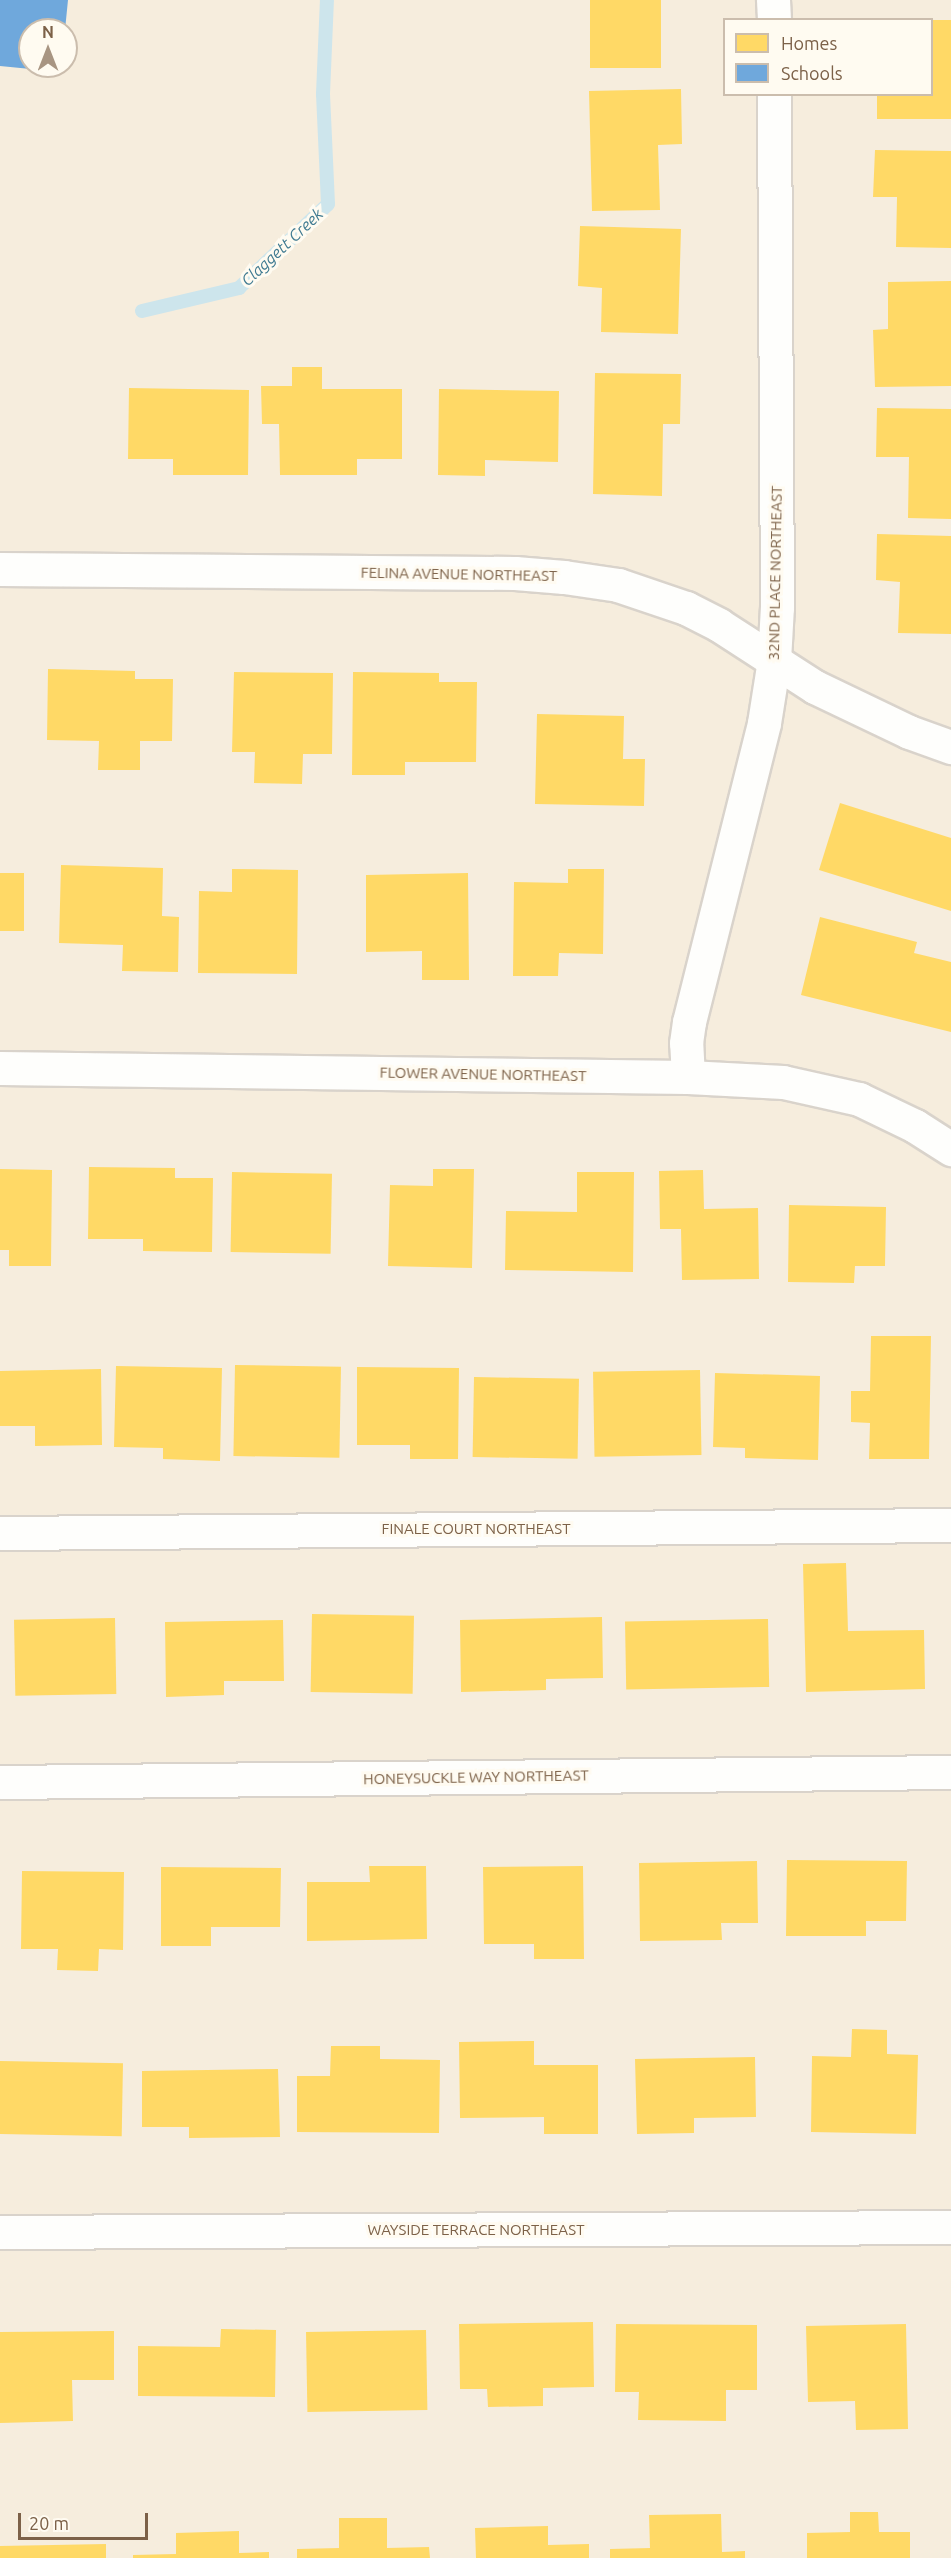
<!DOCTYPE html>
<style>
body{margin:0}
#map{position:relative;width:951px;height:2558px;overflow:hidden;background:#f9f6ed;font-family:Ubuntu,sans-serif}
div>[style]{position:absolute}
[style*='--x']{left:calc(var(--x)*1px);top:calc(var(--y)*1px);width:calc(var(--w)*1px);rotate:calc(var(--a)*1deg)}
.residential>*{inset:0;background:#f6eddd}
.homes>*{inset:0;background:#ffd966;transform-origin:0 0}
.schools>*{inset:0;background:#6fa8dc}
.stream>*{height:14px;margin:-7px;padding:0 7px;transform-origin:7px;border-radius:7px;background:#cde5ec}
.roads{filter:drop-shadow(2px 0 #d9d3cb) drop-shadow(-2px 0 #d9d3cb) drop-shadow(0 2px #d9d3cb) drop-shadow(0 -2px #d9d3cb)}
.minor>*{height:33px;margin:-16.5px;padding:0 16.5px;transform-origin:16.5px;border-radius:16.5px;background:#fefefc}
span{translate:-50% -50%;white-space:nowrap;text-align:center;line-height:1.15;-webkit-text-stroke:6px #fffbf1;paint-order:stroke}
.street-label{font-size:15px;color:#7c6148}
.water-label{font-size:16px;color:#3f7a91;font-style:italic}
.legend{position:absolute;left:723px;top:18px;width:210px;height:78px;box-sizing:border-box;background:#fffbf1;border:2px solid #cbbdad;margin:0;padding:8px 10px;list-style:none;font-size:18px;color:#7c6148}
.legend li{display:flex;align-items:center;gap:12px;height:30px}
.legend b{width:30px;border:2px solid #cbbdad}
.north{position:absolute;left:18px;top:18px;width:60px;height:60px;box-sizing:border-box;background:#fffbf1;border:2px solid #cbbdad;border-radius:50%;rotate:0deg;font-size:16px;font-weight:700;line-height:24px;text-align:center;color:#7c6148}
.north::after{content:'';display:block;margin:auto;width:21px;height:27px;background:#a89582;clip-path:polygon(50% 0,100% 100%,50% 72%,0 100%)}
.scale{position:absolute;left:18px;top:2513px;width:130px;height:27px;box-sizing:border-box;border:3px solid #7c6148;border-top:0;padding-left:8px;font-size:18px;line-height:21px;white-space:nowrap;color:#7c6148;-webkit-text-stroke:4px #fffbf1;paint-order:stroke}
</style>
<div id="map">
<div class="residential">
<i style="clip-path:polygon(evenodd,0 0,951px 0,951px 2558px,0 2558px,0 0,724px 20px,932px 20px,932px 94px,724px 94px,724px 20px,0 0,30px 30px,66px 30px,66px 66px,30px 66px,30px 30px)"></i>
</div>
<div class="homes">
<i style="left:590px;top:0;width:71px;height:68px"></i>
<i style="clip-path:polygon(932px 20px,951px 20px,951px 119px,877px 119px,877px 94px,932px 94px)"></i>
<i style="clip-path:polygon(681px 89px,682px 144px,658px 145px,660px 210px,592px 211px,589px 91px)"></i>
<i style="clip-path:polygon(875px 150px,951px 151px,951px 248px,896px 247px,897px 197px,873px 197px)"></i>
<i style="clip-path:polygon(580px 226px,681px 229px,678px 334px,601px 332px,602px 288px,578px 286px)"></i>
<i style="clip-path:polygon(951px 281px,951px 386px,875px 387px,873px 330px,888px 329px,888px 282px)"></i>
<i style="clip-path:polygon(292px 367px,322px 367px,322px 389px,402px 389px,402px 459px,357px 459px,357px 475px,280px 475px,279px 424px,262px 424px,261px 386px,292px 386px)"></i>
<i style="clip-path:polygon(595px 373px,681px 374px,680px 424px,663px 424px,662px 496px,593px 494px)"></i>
<i style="clip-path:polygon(129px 388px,249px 390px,248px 475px,173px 475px,173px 459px,128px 459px)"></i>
<i style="clip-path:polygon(439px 389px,559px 391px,558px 462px,485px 460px,485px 476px,438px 475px)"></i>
<i style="clip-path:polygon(877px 408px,951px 409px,951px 519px,908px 518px,909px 457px,876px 457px)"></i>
<i style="clip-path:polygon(877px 534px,951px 536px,951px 634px,898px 633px,900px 582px,876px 580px)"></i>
<i style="clip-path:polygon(48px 669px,135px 671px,135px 679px,173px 679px,172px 741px,140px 741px,140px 770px,98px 770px,99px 741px,47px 740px)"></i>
<i style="clip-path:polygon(234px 672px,333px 673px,332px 754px,303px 754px,302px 784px,254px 783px,255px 752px,232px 752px)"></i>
<i style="clip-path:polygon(353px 672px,439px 673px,439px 682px,477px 682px,476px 762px,405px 762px,405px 775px,352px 775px)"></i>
<i style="clip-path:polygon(537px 714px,624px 716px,623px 759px,645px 759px,644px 806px,535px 804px)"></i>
<i style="clip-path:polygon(840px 803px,951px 838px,951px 911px,819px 870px)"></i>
<i style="clip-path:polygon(61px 865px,163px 868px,162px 916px,179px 917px,178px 972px,122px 971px,123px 945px,59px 943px)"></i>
<i style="clip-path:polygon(232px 869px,298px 870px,297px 974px,198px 973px,199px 891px,232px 892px)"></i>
<i style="clip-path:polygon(568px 869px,604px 869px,603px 954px,559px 953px,558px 976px,513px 976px,514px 882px,568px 883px)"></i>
<i style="left:0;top:873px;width:24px;height:58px"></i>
<i style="clip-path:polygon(468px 873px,469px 980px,422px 980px,422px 951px,366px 952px,366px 875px)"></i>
<i style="clip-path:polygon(820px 917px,917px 942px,914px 953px,951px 962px,951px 1032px,801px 995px)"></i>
<i style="clip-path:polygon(89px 1167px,175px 1168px,175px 1178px,213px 1178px,212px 1252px,143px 1251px,143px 1239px,88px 1239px)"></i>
<i style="clip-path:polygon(0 1169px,52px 1170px,51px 1266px,9px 1266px,9px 1250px,0 1250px)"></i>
<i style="clip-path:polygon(433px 1169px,474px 1169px,472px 1268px,388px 1266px,390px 1185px,433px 1186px)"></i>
<i style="clip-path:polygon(703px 1170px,704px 1209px,758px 1208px,759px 1279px,682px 1280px,681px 1229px,660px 1229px,659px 1171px)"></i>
<i style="left:232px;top:1172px;width:100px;height:80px;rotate:1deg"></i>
<i style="clip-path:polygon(577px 1172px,634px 1172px,633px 1272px,505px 1270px,506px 1211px,577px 1212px)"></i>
<i style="clip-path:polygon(789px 1205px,886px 1207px,885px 1266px,855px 1266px,854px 1283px,788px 1282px)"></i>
<i style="clip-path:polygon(871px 1336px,931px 1336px,929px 1459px,869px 1459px,870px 1423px,851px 1422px,851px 1391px,870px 1391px)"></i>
<i style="left:235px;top:1365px;width:106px;height:91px;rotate:1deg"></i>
<i style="clip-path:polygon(116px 1366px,222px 1368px,220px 1461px,163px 1459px,163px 1448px,114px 1447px)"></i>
<i style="clip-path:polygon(357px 1367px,459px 1368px,458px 1459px,410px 1459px,410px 1445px,357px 1445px)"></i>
<i style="clip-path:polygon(101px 1369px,102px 1445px,35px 1446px,35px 1426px,0 1426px,0 1371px)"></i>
<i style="left:700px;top:1370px;width:85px;height:107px;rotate:89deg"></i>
<i style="clip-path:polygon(715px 1373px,820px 1376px,818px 1460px,745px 1458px,745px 1448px,713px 1447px)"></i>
<i style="left:474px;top:1377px;width:105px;height:80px;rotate:1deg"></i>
<i style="clip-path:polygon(846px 1563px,848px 1631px,924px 1630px,925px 1689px,806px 1692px,803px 1564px)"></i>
<i style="left:312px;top:1614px;width:102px;height:78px;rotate:1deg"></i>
<i style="clip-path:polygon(602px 1617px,603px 1678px,546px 1679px,546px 1690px,461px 1692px,460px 1620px)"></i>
<i style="left:115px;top:1618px;width:76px;height:101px;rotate:89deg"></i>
<i style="left:768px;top:1619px;width:68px;height:143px;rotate:89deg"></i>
<i style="clip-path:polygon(283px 1620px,284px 1681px,224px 1681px,224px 1695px,166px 1697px,165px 1622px)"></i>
<i style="clip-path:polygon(787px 1860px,907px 1861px,906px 1921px,866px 1921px,866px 1936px,786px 1936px)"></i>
<i style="clip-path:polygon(757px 1861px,758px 1923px,721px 1923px,722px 1940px,640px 1941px,639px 1863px)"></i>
<i style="clip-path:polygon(369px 1866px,426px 1866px,427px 1939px,307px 1941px,307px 1882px,370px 1882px)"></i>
<i style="clip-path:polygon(583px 1866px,584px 1959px,534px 1959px,534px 1944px,484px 1944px,483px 1867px)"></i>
<i style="clip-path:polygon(161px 1867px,281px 1868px,280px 1927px,211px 1927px,211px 1946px,161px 1946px)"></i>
<i style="clip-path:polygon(22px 1871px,124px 1872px,123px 1950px,99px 1949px,98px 1971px,57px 1970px,58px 1949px,21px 1949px)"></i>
<i style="clip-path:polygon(852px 2029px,887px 2030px,887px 2054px,918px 2055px,916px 2134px,811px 2132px,812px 2056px,851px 2057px)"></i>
<i style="clip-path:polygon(534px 2041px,534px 2065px,598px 2065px,598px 2134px,544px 2134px,544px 2117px,460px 2118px,459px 2042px)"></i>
<i style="clip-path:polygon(331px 2046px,380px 2046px,380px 2059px,440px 2060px,439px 2133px,297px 2132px,297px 2076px,330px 2076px)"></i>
<i style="clip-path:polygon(755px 2057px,756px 2117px,694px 2118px,694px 2133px,637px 2134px,635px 2059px)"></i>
<i style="left:0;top:2061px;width:123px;height:73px;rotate:1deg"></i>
<i style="clip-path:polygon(278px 2069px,280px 2137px,189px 2138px,189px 2127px,142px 2127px,142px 2071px)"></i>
<i style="clip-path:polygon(593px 2322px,594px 2387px,543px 2388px,543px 2406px,488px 2407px,487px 2389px,460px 2389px,459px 2324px)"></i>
<i style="clip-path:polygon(616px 2324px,757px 2325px,757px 2390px,726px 2390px,726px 2421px,638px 2420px,639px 2392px,615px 2392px)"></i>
<i style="clip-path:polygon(906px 2324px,908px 2429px,856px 2430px,855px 2401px,808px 2402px,806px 2326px)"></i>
<i style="clip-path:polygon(221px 2329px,276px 2330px,275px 2397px,138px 2396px,138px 2346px,220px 2347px)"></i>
<i style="left:426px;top:2330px;width:80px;height:120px;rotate:89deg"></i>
<i style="clip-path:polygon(114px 2331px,114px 2380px,72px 2380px,73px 2421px,0 2423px,0 2332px)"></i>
<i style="clip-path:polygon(850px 2512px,878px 2512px,879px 2532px,910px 2532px,910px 2558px,807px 2558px,807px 2533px,850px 2532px)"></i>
<i style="clip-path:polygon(721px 2514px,722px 2552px,745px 2551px,745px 2558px,610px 2558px,610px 2549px,650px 2548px,649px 2515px)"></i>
<i style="clip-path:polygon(339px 2518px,387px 2518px,387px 2548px,429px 2547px,430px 2558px,297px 2558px,297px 2549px,339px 2548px)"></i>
<i style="clip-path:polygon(548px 2526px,548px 2545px,589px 2544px,589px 2558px,476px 2558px,475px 2528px)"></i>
<i style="clip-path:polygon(239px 2531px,239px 2553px,269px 2552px,269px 2558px,133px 2558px,133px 2555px,176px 2554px,176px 2533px)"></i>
<i style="clip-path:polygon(106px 2544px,106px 2558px,0 2558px,0 2546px)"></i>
</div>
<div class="schools">
<i style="clip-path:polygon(0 0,68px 0,65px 30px,30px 30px,30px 66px,61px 66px,61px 72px,0 66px)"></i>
</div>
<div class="stream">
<i style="--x:142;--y:311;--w:100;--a:-13.3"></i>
<i style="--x:239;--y:288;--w:122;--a:-43.3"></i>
<i style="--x:328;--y:204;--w:110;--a:-92.6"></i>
<i style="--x:323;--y:94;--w:94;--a:-87.6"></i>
</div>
<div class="roads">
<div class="minor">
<i style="--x:773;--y:0;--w:20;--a:87"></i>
<i style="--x:0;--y:569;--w:515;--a:0.45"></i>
<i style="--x:515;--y:573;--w:49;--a:4.7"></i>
<i style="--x:564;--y:577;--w:55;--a:8.4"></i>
<i style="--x:618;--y:585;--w:72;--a:18.7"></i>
<i style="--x:686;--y:608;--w:37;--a:27"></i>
<i style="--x:719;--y:625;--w:114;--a:32.9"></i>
<i style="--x:815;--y:687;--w:104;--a:25.6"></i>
<i style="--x:909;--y:732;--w:45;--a:19.7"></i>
<i style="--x:0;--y:1068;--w:688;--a:0.75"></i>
<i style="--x:688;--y:1077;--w:95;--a:3"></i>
<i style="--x:783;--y:1082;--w:78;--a:12.6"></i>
<i style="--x:859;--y:1099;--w:62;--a:25.7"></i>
<i style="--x:915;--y:1126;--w:43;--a:32.6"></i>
<i style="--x:688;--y:1077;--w:34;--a:-93"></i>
<i style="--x:686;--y:1043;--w:21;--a:-82"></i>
<i style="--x:689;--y:1022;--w:308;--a:-75.9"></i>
<i style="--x:764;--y:723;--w:64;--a:-81"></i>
<i style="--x:774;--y:660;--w:53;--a:-86.8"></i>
<i style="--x:777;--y:607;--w:513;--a:-90.34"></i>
<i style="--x:0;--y:1533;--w:951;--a:-0.48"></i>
<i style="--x:0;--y:1782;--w:951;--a:-0.6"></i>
<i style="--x:0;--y:2232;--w:951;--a:-0.3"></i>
</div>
</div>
<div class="street-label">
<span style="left:775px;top:573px;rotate:-89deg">32ND PLACE NORTHEAST</span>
<span style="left:459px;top:574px;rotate:1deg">FELINA AVENUE NORTHEAST</span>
<span style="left:483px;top:1074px;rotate:1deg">FLOWER AVENUE NORTHEAST</span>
<span style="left:476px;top:1529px">FINALE COURT NORTHEAST</span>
<span style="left:476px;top:1777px;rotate:-1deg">HONEYSUCKLE WAY NORTHEAST</span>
<span style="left:476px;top:2230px">WAYSIDE TERRACE NORTHEAST</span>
</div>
<div class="water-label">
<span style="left:282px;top:247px;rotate:-43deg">Claggett Creek</span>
</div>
<ul class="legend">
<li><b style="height:16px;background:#ffd966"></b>Homes</li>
<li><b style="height:16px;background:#6fa8dc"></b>Schools</li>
</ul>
<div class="north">N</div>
<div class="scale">20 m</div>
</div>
